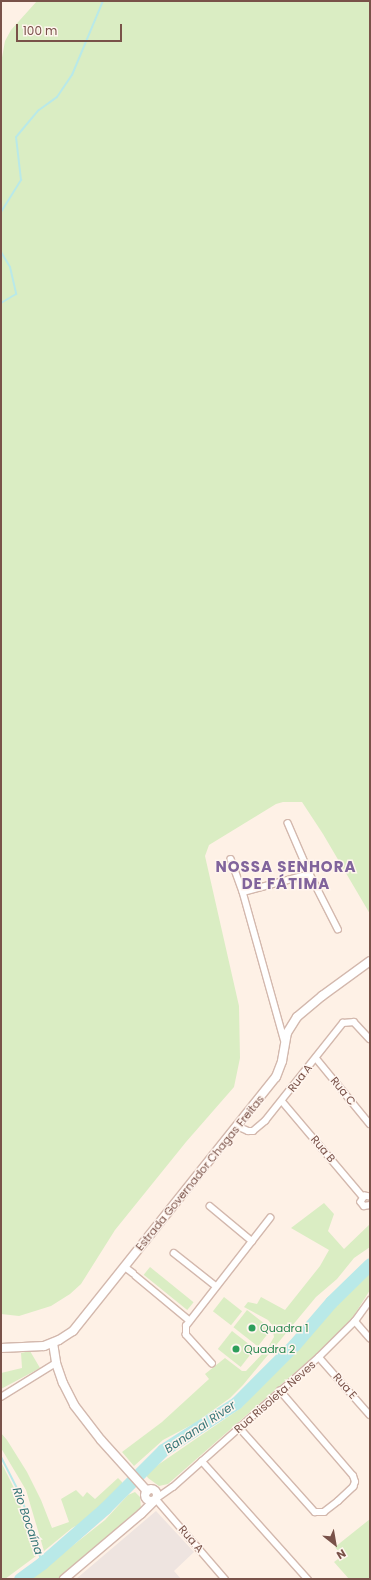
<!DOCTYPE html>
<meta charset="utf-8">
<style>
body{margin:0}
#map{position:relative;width:371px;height:1580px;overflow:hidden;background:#fef1e6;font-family:Poppins,sans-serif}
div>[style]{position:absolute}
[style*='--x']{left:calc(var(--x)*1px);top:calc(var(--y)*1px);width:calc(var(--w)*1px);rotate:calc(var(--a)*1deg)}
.industrial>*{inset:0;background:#eee4e0}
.green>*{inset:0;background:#daedc3;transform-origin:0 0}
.stream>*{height:2px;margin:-1px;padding:0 1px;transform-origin:1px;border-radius:1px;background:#b9e9e8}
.river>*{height:13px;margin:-6.5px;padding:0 6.5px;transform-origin:6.5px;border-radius:6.5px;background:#b9e9e8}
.roads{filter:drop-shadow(1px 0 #d3b8ad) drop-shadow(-1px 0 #d3b8ad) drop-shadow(0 1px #d3b8ad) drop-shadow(0 -1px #d3b8ad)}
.minor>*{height:5.5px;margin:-2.75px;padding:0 2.75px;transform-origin:2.75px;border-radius:2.75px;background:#fff}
.secondary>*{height:8px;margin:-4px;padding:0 4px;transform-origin:4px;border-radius:4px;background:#fff}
.secondary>.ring{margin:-4px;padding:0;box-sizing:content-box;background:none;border:8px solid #fff;border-radius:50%}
.dots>*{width:11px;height:11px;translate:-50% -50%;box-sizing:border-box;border:2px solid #fff5ee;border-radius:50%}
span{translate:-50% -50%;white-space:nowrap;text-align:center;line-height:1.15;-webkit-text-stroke:3px #fff5ee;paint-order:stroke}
.street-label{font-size:11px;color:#795249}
.leisure-label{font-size:11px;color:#27864d}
.left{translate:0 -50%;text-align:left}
.water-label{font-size:12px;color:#387778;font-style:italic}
.district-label{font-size:15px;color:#81649c;font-weight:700;letter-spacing:1px}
.frame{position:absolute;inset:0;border:2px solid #795249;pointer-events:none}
.north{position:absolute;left:315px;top:1524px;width:40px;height:40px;-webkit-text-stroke:3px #fff5ee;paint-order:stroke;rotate:149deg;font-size:11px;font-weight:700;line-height:16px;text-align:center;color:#795249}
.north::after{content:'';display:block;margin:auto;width:14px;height:18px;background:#795249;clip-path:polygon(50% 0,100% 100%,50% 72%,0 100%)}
.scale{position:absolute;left:16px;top:24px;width:106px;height:18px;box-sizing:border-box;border:2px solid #795249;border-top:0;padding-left:5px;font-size:12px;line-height:14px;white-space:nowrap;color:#795249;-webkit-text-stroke:3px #fff5ee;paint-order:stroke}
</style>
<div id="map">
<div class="industrial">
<i style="clip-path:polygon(156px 1511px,194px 1552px,174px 1571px,181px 1579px,76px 1579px)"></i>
</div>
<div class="green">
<i style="clip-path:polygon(37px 1px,370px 1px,370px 914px,323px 834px,302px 802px,283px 802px,276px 804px,209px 845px,205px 856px,239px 1006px,240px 1058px,234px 1087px,186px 1142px,115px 1230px,81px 1284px,70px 1294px,51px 1306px,19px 1316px,1px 1314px,1px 63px,5px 41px,11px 30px)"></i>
<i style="clip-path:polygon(324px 1203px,334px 1214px,328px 1231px,344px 1249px,370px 1224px,370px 1247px,354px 1258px,337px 1279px,316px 1297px,243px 1385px,230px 1398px,195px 1423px,163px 1440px,134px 1466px,122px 1452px,162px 1422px,209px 1379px,205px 1374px,225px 1358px,242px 1371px,246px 1371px,267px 1349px,274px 1337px,272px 1325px,268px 1320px,244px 1307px,248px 1302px,257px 1304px,261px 1297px,285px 1310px,320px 1266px,329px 1250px,291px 1228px)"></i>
<i style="left:150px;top:1267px;width:56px;height:10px;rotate:39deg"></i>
<i style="clip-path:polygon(370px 1268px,370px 1290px,353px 1317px,324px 1347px,168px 1484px,159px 1486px,148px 1478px,146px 1475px,149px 1471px,241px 1408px,329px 1306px)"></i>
<i style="left:224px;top:1297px;width:23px;height:18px;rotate:38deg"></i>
<i style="left:247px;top:1310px;width:31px;height:22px;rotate:38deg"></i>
<i style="left:232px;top:1331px;width:29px;height:23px;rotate:38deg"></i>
<i style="clip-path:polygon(30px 1351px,40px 1368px,1px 1389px,1px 1373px,22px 1368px,21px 1353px)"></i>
<i style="clip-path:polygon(1px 1433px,7px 1440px,27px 1472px,41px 1500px,52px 1528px,69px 1522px,61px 1499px,76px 1490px,83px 1497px,87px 1492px,95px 1499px,118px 1478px,122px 1482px,122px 1486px,91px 1518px,72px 1528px,44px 1551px,26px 1490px,1px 1448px)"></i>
<i style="clip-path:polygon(1px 1462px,16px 1492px,36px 1556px,5px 1579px,1px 1579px)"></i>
<i style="clip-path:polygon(135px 1492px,140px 1497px,141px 1509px,68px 1572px,59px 1579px,27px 1579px,57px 1558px,105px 1520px,128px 1495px)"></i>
<i style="clip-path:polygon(370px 1519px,370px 1579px,349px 1579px,334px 1562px,342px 1556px,335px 1547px)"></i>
</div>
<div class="stream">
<i style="--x:1;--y:212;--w:38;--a:-58"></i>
<i style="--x:21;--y:180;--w:43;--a:-96.6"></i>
<i style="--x:16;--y:137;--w:35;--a:-50"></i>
<i style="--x:39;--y:110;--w:22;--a:-36"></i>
<i style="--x:57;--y:97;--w:27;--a:-56"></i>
<i style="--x:72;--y:75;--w:80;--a:-67.3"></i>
<i style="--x:1;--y:252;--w:17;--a:59"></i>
<i style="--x:10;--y:267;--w:28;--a:77"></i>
<i style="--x:16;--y:294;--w:17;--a:149"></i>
<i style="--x:1;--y:1457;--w:44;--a:62.9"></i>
<i style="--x:21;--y:1496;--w:70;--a:72.6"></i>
</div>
<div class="river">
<i style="--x:20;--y:1579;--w:27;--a:-36"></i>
<i style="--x:42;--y:1563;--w:84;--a:-41.1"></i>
<i style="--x:105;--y:1508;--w:82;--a:-45"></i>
<i style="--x:163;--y:1450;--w:87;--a:-32.8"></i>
<i style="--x:236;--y:1403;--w:82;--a:-45"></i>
<i style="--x:294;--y:1345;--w:57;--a:-49.3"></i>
<i style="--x:331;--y:1302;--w:54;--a:-44.3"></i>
</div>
<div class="roads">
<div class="minor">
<i style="--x:288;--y:823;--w:56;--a:66.7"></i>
<i style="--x:310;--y:874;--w:62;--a:63"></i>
<i style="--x:231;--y:859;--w:35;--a:70"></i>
<i style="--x:243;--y:892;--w:153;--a:74.4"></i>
<i style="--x:243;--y:892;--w:69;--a:-15"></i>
<i style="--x:316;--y:1058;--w:85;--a:50.7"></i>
<i style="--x:282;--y:1101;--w:126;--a:49.8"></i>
<i style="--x:237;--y:1126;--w:12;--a:24"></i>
<i style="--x:248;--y:1131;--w:5;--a:0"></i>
<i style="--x:253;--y:1131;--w:16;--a:-40"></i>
<i style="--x:265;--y:1121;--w:125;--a:-51.5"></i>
<i style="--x:343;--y:1023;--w:11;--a:-5"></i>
<i style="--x:354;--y:1022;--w:23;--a:47"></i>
<i style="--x:370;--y:1197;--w:5;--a:-169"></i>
<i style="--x:365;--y:1196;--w:7;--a:124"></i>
<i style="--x:361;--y:1202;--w:5;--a:53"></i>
<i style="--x:364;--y:1206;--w:6;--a:-9"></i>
<i style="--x:210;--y:1206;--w:55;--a:39.8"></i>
<i style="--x:174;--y:1253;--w:53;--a:38.2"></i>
<i style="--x:125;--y:1267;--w:10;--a:37"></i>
<i style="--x:136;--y:1276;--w:69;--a:39.7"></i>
<i style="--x:355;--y:1321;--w:23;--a:49"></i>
<i style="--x:319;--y:1357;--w:77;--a:48.7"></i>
<i style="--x:212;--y:1364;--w:39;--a:-132"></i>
<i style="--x:186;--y:1335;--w:9;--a:-90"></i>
<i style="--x:186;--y:1326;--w:137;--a:-52.1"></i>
<i style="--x:1;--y:1397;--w:65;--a:-31.7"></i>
<i style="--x:239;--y:1427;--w:114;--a:48.2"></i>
<i style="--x:315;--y:1512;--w:9;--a:0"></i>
<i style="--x:324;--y:1512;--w:18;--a:-38"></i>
<i style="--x:338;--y:1501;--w:21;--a:-43"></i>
<i style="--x:353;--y:1487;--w:5;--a:-68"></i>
<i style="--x:355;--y:1482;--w:6;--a:-108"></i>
<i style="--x:353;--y:1476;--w:112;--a:-130.7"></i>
<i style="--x:202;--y:1461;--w:159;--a:48.1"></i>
<i style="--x:157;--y:1498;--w:19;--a:-35"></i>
<i style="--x:173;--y:1487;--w:195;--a:-41.7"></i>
<i style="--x:319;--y:1357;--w:51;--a:-45"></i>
<i style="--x:355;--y:1321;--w:26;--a:-54"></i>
<i style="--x:156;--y:1499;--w:106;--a:49.2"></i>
</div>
<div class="secondary">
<i style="--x:53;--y:1343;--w:20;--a:81"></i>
<i style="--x:56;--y:1363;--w:21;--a:71"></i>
<i style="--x:63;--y:1383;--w:25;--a:63"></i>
<i style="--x:74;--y:1405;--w:44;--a:52.4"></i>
<i style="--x:101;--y:1440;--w:69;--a:48"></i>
<i style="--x:1;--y:1348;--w:43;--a:-2.7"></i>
<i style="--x:44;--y:1346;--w:16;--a:-22"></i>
<i style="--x:59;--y:1340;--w:17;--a:-33"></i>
<i style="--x:73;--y:1331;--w:325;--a:-51.4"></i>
<i style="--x:276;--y:1077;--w:17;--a:-69"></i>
<i style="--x:282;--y:1061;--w:28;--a:-80"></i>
<i style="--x:287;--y:1033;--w:19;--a:-58"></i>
<i style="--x:297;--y:1017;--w:33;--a:-40"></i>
<i style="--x:322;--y:996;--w:59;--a:-36.1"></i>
<i class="ring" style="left:145px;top:1489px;width:4px;height:4px"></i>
<i style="--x:64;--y:1579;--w:101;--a:-40.2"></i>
<i style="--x:141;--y:1514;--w:20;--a:-45"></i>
</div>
</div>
<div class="dots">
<i style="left:252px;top:1328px;background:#2e9e5b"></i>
<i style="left:236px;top:1349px;background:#2e9e5b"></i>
</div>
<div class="street-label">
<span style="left:300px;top:1078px;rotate:-52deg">Rua A</span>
<span style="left:343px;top:1091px;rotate:51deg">Rua C</span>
<span style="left:323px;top:1149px;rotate:50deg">Rua B</span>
<span style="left:200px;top:1173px;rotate:-51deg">Estrada Governador Chagas Freitas</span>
<span style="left:345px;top:1386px;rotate:49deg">Rua E</span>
<span style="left:275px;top:1397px;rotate:-41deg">Rua Risoleta Neves</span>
<span style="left:191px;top:1539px;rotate:49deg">Rua A</span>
</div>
<div class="leisure-label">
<span class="left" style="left:260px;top:1328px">Quadra 1</span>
<span class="left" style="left:244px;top:1349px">Quadra 2</span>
</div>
<div class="water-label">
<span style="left:200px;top:1427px;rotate:-34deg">Bananal River</span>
<span style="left:28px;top:1521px;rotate:71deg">Rio Bocaína</span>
</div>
<div class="district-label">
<span style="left:286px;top:875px">NOSSA SENHORA<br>DE FÁTIMA</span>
</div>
<div class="frame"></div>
<div class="north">N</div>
<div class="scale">100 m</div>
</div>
